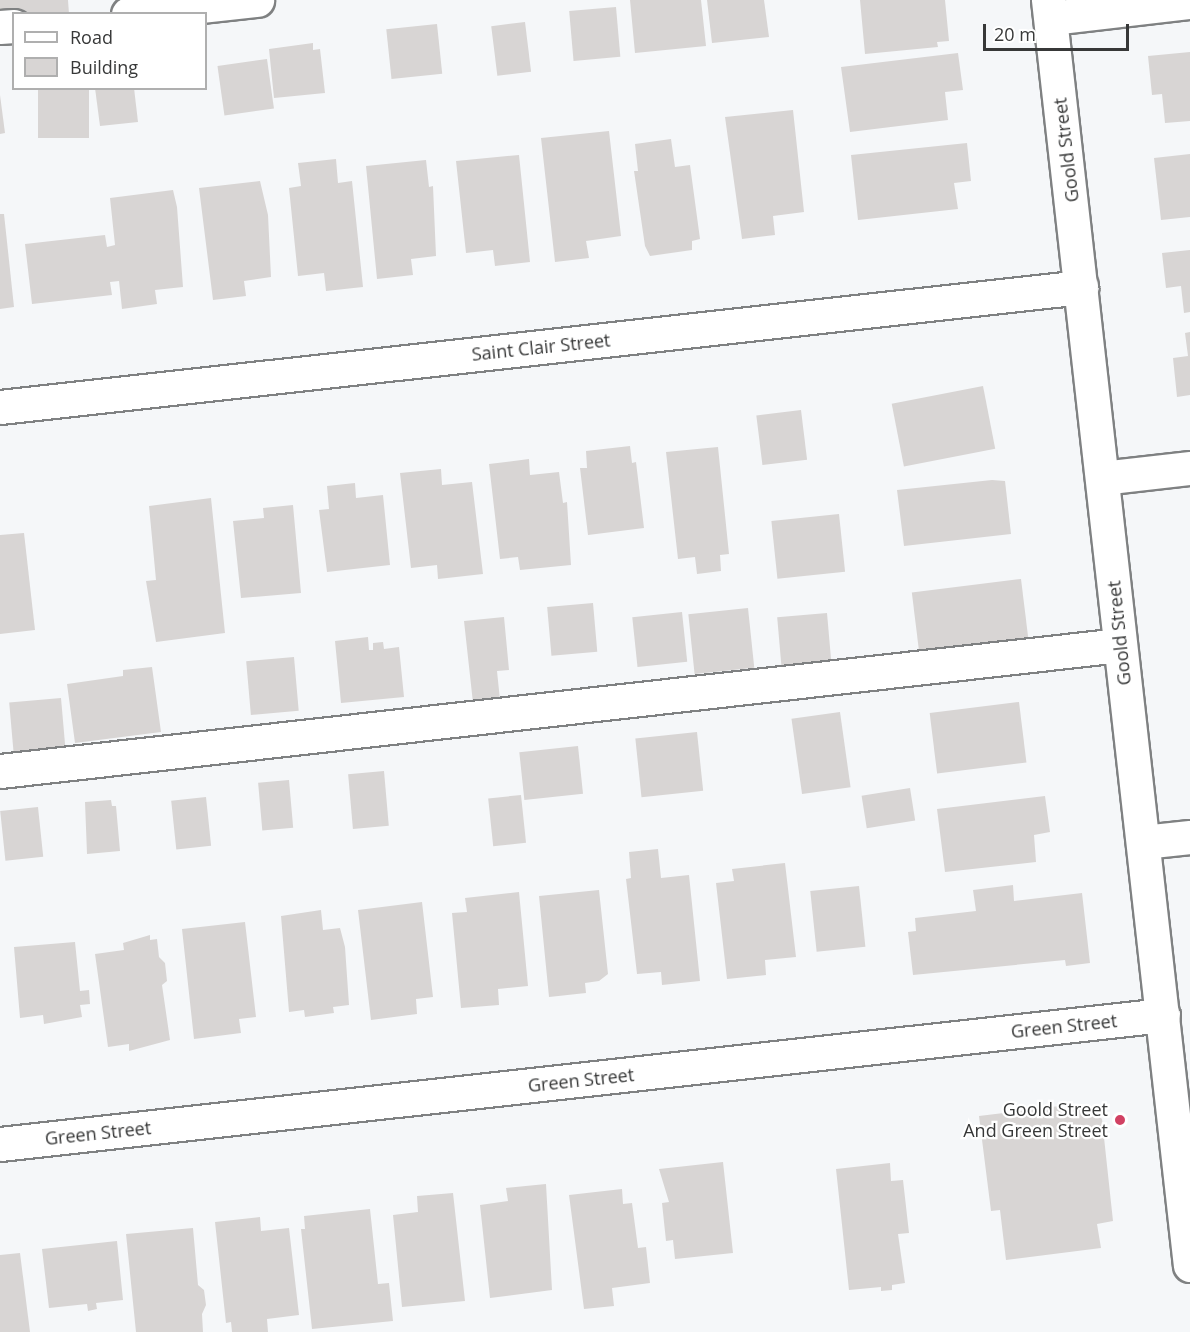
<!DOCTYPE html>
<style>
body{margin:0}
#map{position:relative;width:1190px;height:1332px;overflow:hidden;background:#f5f7f9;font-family:"Open Sans",sans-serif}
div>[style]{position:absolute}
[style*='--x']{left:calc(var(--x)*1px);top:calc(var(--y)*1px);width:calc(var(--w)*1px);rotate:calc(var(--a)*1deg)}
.building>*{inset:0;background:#d8d5d4;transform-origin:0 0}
.roads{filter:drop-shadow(2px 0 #7f8182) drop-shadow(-2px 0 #7f8182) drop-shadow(0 2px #7f8182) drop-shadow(0 -2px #7f8182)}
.minor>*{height:33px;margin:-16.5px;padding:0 16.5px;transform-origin:16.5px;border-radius:16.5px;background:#fff}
.dots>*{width:16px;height:16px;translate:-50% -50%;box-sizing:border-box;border:3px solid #fff;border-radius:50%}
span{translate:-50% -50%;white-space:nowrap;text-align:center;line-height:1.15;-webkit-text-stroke:4.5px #fff;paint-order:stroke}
.street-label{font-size:18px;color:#373838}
.poi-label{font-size:18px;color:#373838}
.right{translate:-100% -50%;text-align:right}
.legend{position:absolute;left:12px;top:12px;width:195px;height:78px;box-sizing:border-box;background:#fff;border:2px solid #afafaf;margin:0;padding:8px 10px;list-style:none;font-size:18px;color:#373838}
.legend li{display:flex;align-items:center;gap:12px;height:30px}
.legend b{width:30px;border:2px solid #afafaf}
.scale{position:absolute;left:983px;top:24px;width:146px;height:27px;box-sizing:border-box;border:3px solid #373838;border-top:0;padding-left:8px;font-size:18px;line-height:21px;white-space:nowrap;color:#373838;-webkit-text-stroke:4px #fff;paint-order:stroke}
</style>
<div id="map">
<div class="building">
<i style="clip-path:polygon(0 0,68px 0,69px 14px,14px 14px,0 23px)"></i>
<i style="clip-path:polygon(630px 0,701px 0,706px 46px,635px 53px)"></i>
<i style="clip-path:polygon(707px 0,764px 0,769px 37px,712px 43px)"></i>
<i style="clip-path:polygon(860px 0,945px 0,949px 41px,937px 42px,938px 47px,865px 54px)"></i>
<i style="left:616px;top:7px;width:50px;height:47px;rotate:85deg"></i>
<i style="left:525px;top:22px;width:50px;height:34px;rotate:83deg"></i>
<i style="left:437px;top:24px;width:50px;height:51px;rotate:84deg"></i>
<i style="clip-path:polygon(313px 43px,313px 50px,320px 49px,325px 93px,274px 98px,269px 49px)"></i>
<i style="clip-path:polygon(1190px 52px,1190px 121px,1165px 123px,1162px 94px,1152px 95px,1148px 56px)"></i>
<i style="clip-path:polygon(958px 53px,963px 90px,945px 92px,948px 120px,850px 132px,841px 67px)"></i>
<i style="left:267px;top:59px;width:50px;height:50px;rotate:82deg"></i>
<i style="left:38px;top:88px;width:51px;height:50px"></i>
<i style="clip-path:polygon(95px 88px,134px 88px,138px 122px,100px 126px)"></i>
<i style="clip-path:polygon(0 95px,5px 133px,0 134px)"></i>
<i style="clip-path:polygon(793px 110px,804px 212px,773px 216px,775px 235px,742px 239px,725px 117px)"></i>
<i style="clip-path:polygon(609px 131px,621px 236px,586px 241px,589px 258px,555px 262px,541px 138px)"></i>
<i style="clip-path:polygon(671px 139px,675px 167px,690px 165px,700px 239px,692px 241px,692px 250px,650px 256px,645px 246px,634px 171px,638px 171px,635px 144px)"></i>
<i style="clip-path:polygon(967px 143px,971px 181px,954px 183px,958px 209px,858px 220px,851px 155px)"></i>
<i style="clip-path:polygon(1190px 154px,1190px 217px,1161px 220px,1154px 158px)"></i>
<i style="clip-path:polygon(519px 155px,530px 262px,495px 266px,493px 250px,466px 253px,456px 161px)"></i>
<i style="clip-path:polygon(336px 159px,338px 183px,352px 181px,363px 287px,326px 291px,324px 273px,298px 276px,289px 188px,301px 186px,298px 163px)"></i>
<i style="clip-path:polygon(426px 160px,429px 187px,433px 186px,436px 256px,411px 259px,413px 275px,377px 279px,366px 166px)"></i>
<i style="clip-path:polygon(260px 181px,268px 215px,271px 277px,244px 281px,246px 296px,213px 300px,199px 188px)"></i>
<i style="clip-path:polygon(173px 190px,177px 207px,183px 287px,155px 290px,157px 304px,122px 309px,119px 281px,110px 282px,112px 295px,32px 304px,25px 244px,105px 235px,107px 247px,115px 245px,110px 198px)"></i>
<i style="clip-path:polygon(0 214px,4px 214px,14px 307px,0 309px)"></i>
<i style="clip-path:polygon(1190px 250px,1190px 312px,1184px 313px,1181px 286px,1166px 288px,1162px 253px)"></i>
<i style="clip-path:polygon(1190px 332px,1190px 395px,1177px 397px,1173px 358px,1188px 356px,1185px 333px)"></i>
<i style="left:983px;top:386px;width:64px;height:93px;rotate:79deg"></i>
<i style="left:801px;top:410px;width:50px;height:45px;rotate:83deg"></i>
<i style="clip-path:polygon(630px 446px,632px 463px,636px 462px,644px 528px,588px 535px,580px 468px,587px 468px,586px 451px)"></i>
<i style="clip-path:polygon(718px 447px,729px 554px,720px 555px,721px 571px,697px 574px,695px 557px,678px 559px,666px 452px)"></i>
<i style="clip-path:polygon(529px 459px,530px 475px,559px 472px,563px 503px,567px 502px,571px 565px,520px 570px,518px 557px,500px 559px,489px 464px)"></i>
<i style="clip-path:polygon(441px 469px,442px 485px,472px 482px,483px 574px,438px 579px,437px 565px,411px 568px,400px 473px)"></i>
<i style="clip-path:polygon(992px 480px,1005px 481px,1011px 534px,904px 546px,897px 490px)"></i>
<i style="clip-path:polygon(355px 483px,356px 498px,383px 495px,390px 565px,327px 572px,319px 510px,329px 509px,327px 486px)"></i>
<i style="clip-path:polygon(211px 498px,225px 633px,156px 642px,146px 581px,156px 580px,149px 506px)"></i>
<i style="clip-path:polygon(293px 505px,301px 593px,241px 598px,233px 521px,264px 518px,263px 508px)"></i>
<i style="left:839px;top:514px;width:58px;height:68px;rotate:84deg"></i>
<i style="clip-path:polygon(24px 533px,35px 630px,0 634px,0 535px)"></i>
<i style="left:1021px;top:579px;width:64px;height:110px;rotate:83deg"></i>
<i style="left:593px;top:603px;width:49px;height:46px;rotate:85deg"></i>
<i style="left:748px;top:608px;width:60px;height:60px;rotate:84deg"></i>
<i style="left:682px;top:612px;width:50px;height:50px;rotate:84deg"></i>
<i style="left:827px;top:613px;width:48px;height:50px;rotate:85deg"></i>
<i style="clip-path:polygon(504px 617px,509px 670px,497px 671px,500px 700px,473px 703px,464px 621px)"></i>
<i style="clip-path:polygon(368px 637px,369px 650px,373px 650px,373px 643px,383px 642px,384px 649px,399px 647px,404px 697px,341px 703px,335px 641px)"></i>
<i style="left:294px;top:657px;width:54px;height:48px;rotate:85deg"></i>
<i style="clip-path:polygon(152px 667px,161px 732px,75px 743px,67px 684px,123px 676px,123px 670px)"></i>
<i style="left:61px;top:698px;width:50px;height:52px;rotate:85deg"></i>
<i style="left:1019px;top:702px;width:61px;height:90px;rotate:83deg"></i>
<i style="left:840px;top:712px;width:76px;height:49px;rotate:82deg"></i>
<i style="left:697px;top:732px;width:59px;height:62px;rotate:84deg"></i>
<i style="left:578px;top:746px;width:48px;height:59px;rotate:84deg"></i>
<i style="left:384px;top:771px;width:55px;height:36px;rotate:85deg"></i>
<i style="left:289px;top:780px;width:48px;height:31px;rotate:85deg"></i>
<i style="left:910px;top:788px;width:33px;height:49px;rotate:81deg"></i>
<i style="left:521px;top:795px;width:48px;height:33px;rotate:84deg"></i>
<i style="clip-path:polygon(1045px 796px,1050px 832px,1034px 835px,1036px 862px,945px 872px,937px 809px)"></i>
<i style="left:206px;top:797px;width:49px;height:35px;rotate:84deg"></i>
<i style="clip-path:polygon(111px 800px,112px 806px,116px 806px,120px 851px,87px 854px,85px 802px)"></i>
<i style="left:38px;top:807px;width:50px;height:38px;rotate:84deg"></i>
<i style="clip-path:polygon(658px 849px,661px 878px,689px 875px,700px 981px,662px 985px,661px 972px,637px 974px,626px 879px,631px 878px,629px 852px)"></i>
<i style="clip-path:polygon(785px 863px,796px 957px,765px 960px,766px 975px,727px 979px,716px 883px,734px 881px,732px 869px)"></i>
<i style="clip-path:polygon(1013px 885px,1014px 901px,1082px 893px,1090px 963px,1066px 966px,1065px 960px,913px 975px,908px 932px,916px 931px,915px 918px,976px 911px,973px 890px)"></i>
<i style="left:859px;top:886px;width:61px;height:49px;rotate:84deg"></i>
<i style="clip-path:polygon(599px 890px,608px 974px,599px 981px,585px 983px,586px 993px,549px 997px,539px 896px)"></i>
<i style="clip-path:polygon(519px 892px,528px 986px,498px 989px,499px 1005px,461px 1008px,452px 913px,467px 912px,465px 898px)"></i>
<i style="clip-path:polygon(422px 902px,433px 997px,416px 999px,417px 1014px,371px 1020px,358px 910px)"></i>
<i style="clip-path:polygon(321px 910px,323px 930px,340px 928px,345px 947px,349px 1005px,333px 1007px,334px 1013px,305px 1017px,304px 1010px,289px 1012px,281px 916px)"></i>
<i style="clip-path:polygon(245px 922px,256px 1017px,239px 1019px,241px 1033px,194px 1039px,182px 929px)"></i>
<i style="clip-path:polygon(150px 935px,150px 940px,157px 939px,159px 957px,165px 963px,167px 981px,162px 985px,170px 1040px,129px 1051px,129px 1044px,108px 1047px,95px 954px,124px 950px,123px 943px)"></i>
<i style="clip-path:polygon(75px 942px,80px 991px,89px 990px,90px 1004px,80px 1005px,82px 1017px,44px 1024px,43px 1015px,20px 1018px,14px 947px)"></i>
<i style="clip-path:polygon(1075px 1104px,1089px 1108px,1102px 1119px,1113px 1221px,1097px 1224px,1101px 1248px,1006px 1260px,1000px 1210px,991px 1211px,979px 1116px)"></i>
<i style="clip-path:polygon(723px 1162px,733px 1253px,675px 1259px,673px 1240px,666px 1241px,662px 1203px,669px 1202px,659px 1169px)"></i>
<i style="clip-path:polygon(890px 1163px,891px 1181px,903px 1180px,909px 1233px,898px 1234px,905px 1283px,892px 1285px,892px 1290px,881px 1291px,881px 1287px,849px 1290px,836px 1169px)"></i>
<i style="clip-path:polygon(546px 1184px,552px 1290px,490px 1298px,480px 1205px,508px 1201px,506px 1188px)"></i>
<i style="clip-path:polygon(622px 1189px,623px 1204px,632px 1203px,638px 1248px,646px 1247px,650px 1283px,612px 1288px,614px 1306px,584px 1309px,569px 1195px)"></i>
<i style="clip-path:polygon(453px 1193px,465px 1301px,402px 1307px,393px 1215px,418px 1212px,417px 1196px)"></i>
<i style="clip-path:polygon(370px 1209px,378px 1284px,389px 1283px,393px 1321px,312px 1329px,301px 1229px,305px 1229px,304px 1216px)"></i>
<i style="clip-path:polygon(260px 1217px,261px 1231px,289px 1228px,299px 1315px,267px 1319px,268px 1332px,232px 1332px,231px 1322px,226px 1323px,215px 1222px)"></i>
<i style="clip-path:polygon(193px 1228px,198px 1285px,204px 1290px,206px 1305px,202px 1314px,203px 1332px,136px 1332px,126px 1234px)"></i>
<i style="clip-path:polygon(117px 1241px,123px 1300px,96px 1303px,97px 1309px,88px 1311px,87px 1304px,49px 1308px,42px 1249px)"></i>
<i style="clip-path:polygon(20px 1253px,30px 1332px,0 1332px,0 1255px)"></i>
</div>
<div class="roads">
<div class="minor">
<i style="--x:1048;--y:0;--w:1273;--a:83.6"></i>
<i style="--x:128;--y:14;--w:130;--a:-6.2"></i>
<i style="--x:1051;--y:18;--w:140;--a:-6.6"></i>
<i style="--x:0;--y:27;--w:14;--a:-4"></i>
<i style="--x:0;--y:407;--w:1088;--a:-6.33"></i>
<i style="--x:1102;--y:478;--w:89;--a:-6.5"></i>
<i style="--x:0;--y:771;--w:1127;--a:-6.42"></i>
<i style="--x:1143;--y:842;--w:47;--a:-6.1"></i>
<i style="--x:0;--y:1144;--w:1170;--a:-6.33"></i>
</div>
</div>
<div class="dots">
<i style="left:1120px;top:1120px;background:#d14163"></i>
</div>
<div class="street-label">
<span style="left:1066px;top:150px;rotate:-97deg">Goold Street</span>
<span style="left:541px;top:347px;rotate:-6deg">Saint Clair Street</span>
<span style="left:1119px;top:633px;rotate:-96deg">Goold Street</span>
<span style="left:1064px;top:1026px;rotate:-6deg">Green Street</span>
<span style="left:581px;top:1080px;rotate:-6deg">Green Street</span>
<span style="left:98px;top:1133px;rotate:-6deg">Green Street</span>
</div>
<div class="poi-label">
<span class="right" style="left:1108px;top:1120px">Goold Street<br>And Green Street</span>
</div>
<ul class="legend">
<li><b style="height:8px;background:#fff"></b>Road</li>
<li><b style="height:16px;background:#d8d5d4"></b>Building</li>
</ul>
<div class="scale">20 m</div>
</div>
